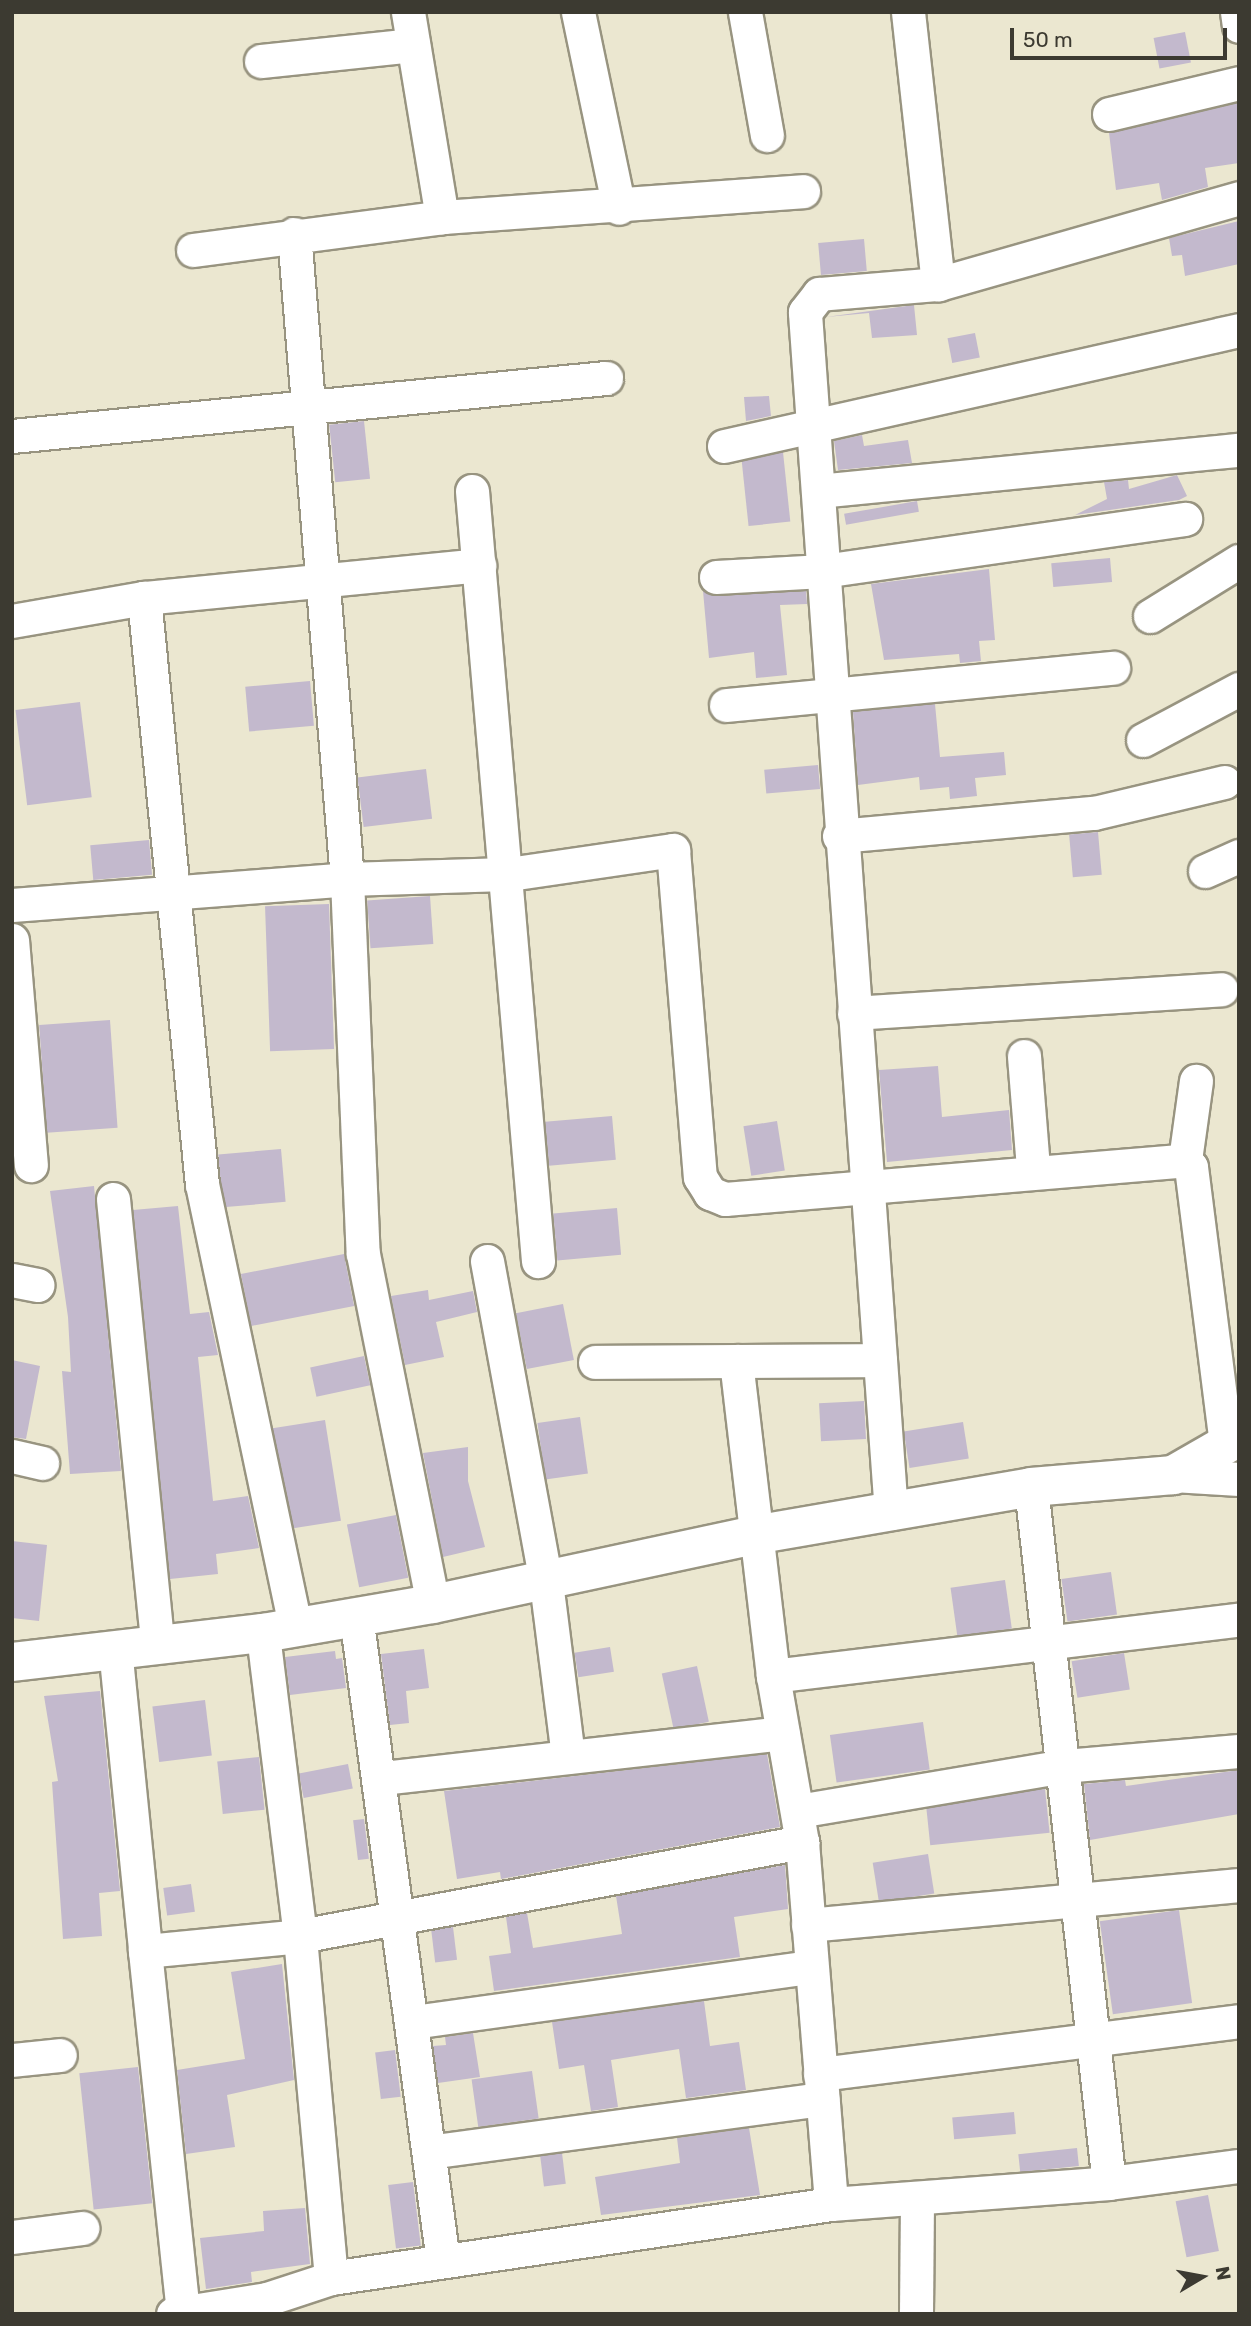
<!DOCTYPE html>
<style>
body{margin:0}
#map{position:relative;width:1251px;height:2326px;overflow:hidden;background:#ebe7d0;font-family:Rubik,sans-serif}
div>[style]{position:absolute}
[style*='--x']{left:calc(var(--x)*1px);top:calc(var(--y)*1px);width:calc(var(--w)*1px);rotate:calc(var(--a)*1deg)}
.building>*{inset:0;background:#c3b9cd;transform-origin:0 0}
.roads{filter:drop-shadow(2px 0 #989480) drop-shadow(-2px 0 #989480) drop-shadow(0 2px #989480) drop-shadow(0 -2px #989480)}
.street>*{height:33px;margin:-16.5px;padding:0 16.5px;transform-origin:16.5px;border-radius:16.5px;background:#fff}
.secondary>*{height:38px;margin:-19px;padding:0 19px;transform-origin:19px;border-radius:19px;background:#fff}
span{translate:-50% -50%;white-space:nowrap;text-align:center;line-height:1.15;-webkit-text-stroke:6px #ebe7d0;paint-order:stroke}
.frame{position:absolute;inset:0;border:14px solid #3c3a31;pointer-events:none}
.north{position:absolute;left:1167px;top:2242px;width:70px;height:70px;-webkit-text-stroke:5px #ebe7d0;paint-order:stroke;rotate:80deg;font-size:19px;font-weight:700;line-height:28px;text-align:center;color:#3c3a31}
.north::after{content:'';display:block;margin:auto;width:24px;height:32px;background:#3c3a31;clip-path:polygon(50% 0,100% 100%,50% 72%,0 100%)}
.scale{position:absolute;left:1010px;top:28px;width:217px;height:32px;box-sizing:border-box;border:4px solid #3c3a31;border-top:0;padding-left:9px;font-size:21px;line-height:24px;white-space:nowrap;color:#3c3a31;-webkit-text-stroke:5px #ebe7d0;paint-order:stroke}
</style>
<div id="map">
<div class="building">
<i style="left:1185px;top:32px;width:31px;height:32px;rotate:79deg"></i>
<i style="clip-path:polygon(1238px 103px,1239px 163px,1205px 168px,1208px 187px,1162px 200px,1159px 183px,1116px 190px,1109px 133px)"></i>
<i style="clip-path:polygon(1239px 221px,1239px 264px,1185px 276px,1182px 255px,1172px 256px,1169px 238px)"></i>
<i style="left:864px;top:239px;width:32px;height:46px;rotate:85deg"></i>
<i style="clip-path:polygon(914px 305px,917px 335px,872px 338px,869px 313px,826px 317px)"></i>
<i style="left:975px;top:333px;width:25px;height:28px;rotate:79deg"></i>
<i style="clip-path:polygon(769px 396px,771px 416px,746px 421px,744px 397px)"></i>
<i style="left:364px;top:421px;width:58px;height:35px;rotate:84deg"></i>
<i style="clip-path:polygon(862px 435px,864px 446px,908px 440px,912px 463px,838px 470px,834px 441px)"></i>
<i style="left:783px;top:452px;width:70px;height:42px;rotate:84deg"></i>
<i style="clip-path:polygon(1177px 475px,1187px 496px,1179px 500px,1075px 515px,1107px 499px,1104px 482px,1128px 480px,1129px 489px)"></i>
<i style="left:917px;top:501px;width:11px;height:74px;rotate:80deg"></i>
<i style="left:1110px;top:558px;width:24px;height:59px;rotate:85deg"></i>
<i style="clip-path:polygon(989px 569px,995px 640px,979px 641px,981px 661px,960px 663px,959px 654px,884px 660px,871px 584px)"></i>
<i style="clip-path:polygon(703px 591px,717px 596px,806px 591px,807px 604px,780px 605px,787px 675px,756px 678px,754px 652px,709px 658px)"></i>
<i style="left:310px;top:681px;width:45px;height:65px;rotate:85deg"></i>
<i style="left:80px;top:702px;width:96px;height:65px;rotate:83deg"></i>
<i style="clip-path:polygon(935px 704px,940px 757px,1004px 752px,1006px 775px,975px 778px,977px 796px,950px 799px,949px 787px,920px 790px,919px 777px,858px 785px,853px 712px)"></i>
<i style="left:818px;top:765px;width:24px;height:54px;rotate:85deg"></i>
<i style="left:426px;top:769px;width:50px;height:69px;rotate:83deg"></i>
<i style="left:1098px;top:832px;width:43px;height:29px;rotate:85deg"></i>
<i style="left:149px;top:840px;width:35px;height:59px;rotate:85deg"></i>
<i style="left:430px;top:896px;width:48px;height:63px;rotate:86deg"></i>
<i style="left:329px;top:904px;width:145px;height:64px;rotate:88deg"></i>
<i style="left:110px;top:1020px;width:108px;height:71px;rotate:86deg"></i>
<i style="clip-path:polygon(938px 1066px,942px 1117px,1009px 1110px,1012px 1150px,887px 1162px,879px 1070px)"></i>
<i style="left:612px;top:1116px;width:44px;height:67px;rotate:85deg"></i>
<i style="left:777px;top:1121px;width:50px;height:34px;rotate:81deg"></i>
<i style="left:281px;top:1149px;width:53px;height:63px;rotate:85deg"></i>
<i style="clip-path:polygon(94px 1186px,121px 1471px,70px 1474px,62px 1371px,71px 1372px,68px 1317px,50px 1191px)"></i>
<i style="clip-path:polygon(178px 1206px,190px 1314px,209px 1312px,218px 1355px,198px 1357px,213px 1501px,248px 1496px,259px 1548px,216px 1554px,218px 1574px,170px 1579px,133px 1210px)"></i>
<i style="left:617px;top:1208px;width:47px;height:64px;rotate:85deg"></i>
<i style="left:344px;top:1254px;width:53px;height:105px;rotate:79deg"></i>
<i style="clip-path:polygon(428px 1290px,429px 1300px,473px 1291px,477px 1312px,436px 1322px,444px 1357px,405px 1365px,391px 1296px)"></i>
<i style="left:563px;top:1304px;width:57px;height:48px;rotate:79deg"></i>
<i style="left:364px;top:1356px;width:30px;height:55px;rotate:78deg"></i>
<i style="clip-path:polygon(12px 1360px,40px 1366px,26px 1439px,12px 1437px)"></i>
<i style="left:864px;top:1401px;width:38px;height:45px;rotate:87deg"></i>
<i style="left:580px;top:1417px;width:57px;height:43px;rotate:82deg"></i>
<i style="left:325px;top:1420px;width:102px;height:53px;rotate:81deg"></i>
<i style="left:963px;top:1422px;width:37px;height:60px;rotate:81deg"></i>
<i style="clip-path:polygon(468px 1447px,468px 1481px,485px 1547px,443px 1557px,423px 1453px)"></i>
<i style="left:396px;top:1515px;width:64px;height:50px;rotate:79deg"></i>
<i style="clip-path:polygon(12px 1541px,47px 1545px,39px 1621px,12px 1618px)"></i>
<i style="left:1111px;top:1572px;width:43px;height:50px;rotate:82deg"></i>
<i style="left:1005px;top:1580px;width:49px;height:55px;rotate:82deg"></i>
<i style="left:610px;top:1647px;width:25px;height:36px;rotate:81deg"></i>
<i style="clip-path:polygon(424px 1649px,429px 1688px,406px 1691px,409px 1723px,390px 1725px,381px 1654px)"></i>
<i style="clip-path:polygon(335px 1651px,336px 1659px,342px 1658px,346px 1688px,290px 1695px,285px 1657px)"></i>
<i style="left:1124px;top:1653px;width:37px;height:53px;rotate:81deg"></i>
<i style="left:697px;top:1666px;width:57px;height:36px;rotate:78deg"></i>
<i style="clip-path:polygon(100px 1691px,120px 1891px,99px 1893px,102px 1936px,63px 1939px,52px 1782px,58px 1781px,44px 1696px)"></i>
<i style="left:205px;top:1700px;width:56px;height:53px;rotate:83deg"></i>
<i style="left:923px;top:1722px;width:48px;height:94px;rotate:82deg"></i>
<i style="clip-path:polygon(767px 1754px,780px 1827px,501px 1879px,500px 1872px,457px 1879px,444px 1791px)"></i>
<i style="left:259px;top:1757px;width:53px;height:42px;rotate:84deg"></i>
<i style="left:348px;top:1764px;width:25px;height:50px;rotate:79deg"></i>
<i style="clip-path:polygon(1239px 1770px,1239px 1814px,1090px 1840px,1084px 1784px,1125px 1780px,1126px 1786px)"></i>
<i style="left:1045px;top:1789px;width:44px;height:120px;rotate:84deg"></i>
<i style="left:364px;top:1819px;width:40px;height:11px;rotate:83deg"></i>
<i style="left:928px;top:1854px;width:40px;height:56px;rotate:81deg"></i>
<i style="clip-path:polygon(785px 1865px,788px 1909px,734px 1917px,740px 1957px,494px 1991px,489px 1956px,511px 1953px,506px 1917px,527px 1913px,533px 1948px,622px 1934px,616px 1896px)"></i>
<i style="left:191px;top:1884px;width:28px;height:28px;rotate:82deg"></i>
<i style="left:1179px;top:1910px;width:94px;height:80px;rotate:82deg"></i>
<i style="left:453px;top:1927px;width:33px;height:22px;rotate:83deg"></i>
<i style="clip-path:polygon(282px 1964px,294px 2080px,227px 2095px,235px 2147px,186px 2154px,177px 2070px,245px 2059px,231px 1972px)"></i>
<i style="clip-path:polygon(704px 2001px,710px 2046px,739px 2042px,746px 2090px,686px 2098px,679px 2049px,611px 2060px,618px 2107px,591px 2111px,584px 2065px,559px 2069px,552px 2022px)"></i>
<i style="clip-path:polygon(473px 2033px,480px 2077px,438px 2083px,433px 2046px,446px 2045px,445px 2037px)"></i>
<i style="left:395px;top:2050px;width:47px;height:20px;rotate:83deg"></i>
<i style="left:138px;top:2067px;width:137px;height:59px;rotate:84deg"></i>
<i style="left:532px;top:2071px;width:48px;height:61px;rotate:82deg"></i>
<i style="left:1014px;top:2112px;width:22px;height:62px;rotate:85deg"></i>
<i style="clip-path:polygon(749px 2128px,760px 2195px,601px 2215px,595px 2177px,680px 2163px,677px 2138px)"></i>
<i style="left:1077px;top:2148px;width:18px;height:59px;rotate:84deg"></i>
<i style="left:562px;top:2153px;width:31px;height:22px;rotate:83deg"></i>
<i style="left:413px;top:2182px;width:64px;height:25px;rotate:83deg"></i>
<i style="left:1208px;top:2195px;width:57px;height:33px;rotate:79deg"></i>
<i style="clip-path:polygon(305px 2208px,310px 2264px,251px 2272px,252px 2282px,206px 2289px,200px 2238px,264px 2231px,263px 2211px)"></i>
</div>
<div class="roads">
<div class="street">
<i style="--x:408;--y:12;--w:208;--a:80.6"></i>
<i style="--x:578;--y:12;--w:200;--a:78.2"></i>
<i style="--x:745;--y:12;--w:125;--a:79.9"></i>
<i style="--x:908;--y:12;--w:274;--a:83.7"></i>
<i style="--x:1237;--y:12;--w:14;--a:82"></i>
<i style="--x:261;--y:61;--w:153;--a:-6"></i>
<i style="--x:1109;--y:114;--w:134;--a:-13.4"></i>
<i style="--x:294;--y:234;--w:647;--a:85.3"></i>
<i style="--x:347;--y:879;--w:375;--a:87.6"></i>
<i style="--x:363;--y:1254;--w:357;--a:78.7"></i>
<i style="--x:193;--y:250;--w:251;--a:-7.5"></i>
<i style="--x:442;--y:217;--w:362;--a:-4.1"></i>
<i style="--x:12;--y:436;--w:597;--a:-5.58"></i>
<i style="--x:724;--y:446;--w:528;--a:-12.69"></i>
<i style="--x:472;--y:491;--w:773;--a:85.1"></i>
<i style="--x:818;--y:491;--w:423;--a:-5.6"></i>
<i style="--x:716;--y:577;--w:107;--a:-3.2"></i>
<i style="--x:823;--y:571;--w:366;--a:-8.2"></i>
<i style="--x:144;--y:598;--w:589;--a:84.35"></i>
<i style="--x:202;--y:1184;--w:452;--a:78.1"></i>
<i style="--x:1150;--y:616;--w:105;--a:-31.7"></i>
<i style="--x:12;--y:621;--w:134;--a:-9.9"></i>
<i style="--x:144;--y:598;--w:337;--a:-5.6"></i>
<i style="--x:726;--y:705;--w:389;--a:-5.5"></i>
<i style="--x:1143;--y:740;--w:109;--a:-28"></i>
<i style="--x:839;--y:836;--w:256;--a:-5.2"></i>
<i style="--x:1094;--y:813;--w:134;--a:-13.4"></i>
<i style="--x:1205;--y:871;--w:37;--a:-24"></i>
<i style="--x:12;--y:905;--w:336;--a:-4.4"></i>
<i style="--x:347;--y:879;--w:162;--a:-1.8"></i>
<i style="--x:509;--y:874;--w:166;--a:-8.3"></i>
<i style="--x:673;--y:850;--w:328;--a:85.3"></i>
<i style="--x:700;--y:1177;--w:19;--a:58"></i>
<i style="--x:710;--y:1193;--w:16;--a:22"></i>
<i style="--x:725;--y:1199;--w:462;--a:-4.8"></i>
<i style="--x:1185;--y:1160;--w:9;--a:49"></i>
<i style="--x:1191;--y:1167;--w:280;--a:82.8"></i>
<i style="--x:12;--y:940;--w:226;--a:85.2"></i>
<i style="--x:854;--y:1013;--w:368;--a:-3.7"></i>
<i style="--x:1024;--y:1056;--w:112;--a:85.4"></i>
<i style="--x:1185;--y:1160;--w:80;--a:-82.1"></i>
<i style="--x:113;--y:1199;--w:445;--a:84.3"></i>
<i style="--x:487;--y:1261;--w:326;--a:79.6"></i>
<i style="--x:546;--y:1582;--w:176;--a:82.8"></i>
<i style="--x:12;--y:1280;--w:26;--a:11"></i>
<i style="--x:736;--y:1361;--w:317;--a:83.3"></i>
<i style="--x:773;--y:1676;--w:169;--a:80.1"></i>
<i style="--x:802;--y:1842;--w:363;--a:85.4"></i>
<i style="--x:595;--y:1362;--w:285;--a:-0.4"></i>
<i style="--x:12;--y:1456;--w:31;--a:13"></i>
<i style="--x:1173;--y:1475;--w:66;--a:3.5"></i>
<i style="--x:1031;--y:1487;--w:700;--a:83.61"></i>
<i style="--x:891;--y:1513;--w:1204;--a:-94.1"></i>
<i style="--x:805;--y:312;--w:23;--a:-52"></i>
<i style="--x:819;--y:294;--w:119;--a:-4.8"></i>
<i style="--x:938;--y:284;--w:313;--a:-15.9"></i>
<i style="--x:356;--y:1616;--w:651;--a:82.32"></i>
<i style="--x:115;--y:1648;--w:304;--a:84.3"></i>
<i style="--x:145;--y:1951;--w:156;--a:-5.5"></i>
<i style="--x:300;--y:1936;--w:305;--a:-97"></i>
<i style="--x:773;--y:1676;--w:469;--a:-6.9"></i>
<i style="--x:382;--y:1778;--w:403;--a:-6.4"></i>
<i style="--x:798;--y:1811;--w:270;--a:-9.6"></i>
<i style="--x:1064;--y:1766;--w:176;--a:-4.9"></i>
<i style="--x:808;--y:1925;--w:433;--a:-5.3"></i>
<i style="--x:145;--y:1951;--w:363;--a:84"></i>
<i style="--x:413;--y:2022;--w:402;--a:-7.9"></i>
<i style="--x:12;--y:2060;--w:48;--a:-5.9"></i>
<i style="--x:820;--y:2074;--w:422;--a:-7.2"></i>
<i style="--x:429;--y:2152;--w:397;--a:-7.7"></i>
<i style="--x:12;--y:2237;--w:71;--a:-7.3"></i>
<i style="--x:331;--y:2278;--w:343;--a:-95.2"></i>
<i style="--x:300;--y:1936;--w:511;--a:-10.61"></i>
<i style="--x:173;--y:2314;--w:95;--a:-9.1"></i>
<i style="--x:267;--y:2299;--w:67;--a:-18.2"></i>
<i style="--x:331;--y:2278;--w:505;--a:-8.42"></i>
<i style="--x:831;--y:2204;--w:279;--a:-4.3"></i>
<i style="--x:1109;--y:2183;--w:131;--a:-7.5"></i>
<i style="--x:916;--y:2314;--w:116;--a:-89.5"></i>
</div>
<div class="secondary">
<i style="--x:12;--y:1662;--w:253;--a:-6.6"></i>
<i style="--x:263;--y:1633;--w:172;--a:-9.7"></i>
<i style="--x:433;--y:1604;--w:328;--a:-12.1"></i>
<i style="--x:754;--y:1535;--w:281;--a:-9.8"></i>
<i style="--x:1031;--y:1487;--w:143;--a:-4.8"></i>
<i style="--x:1173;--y:1475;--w:76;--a:-29.9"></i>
</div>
</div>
<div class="frame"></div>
<div class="north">N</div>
<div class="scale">50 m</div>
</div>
